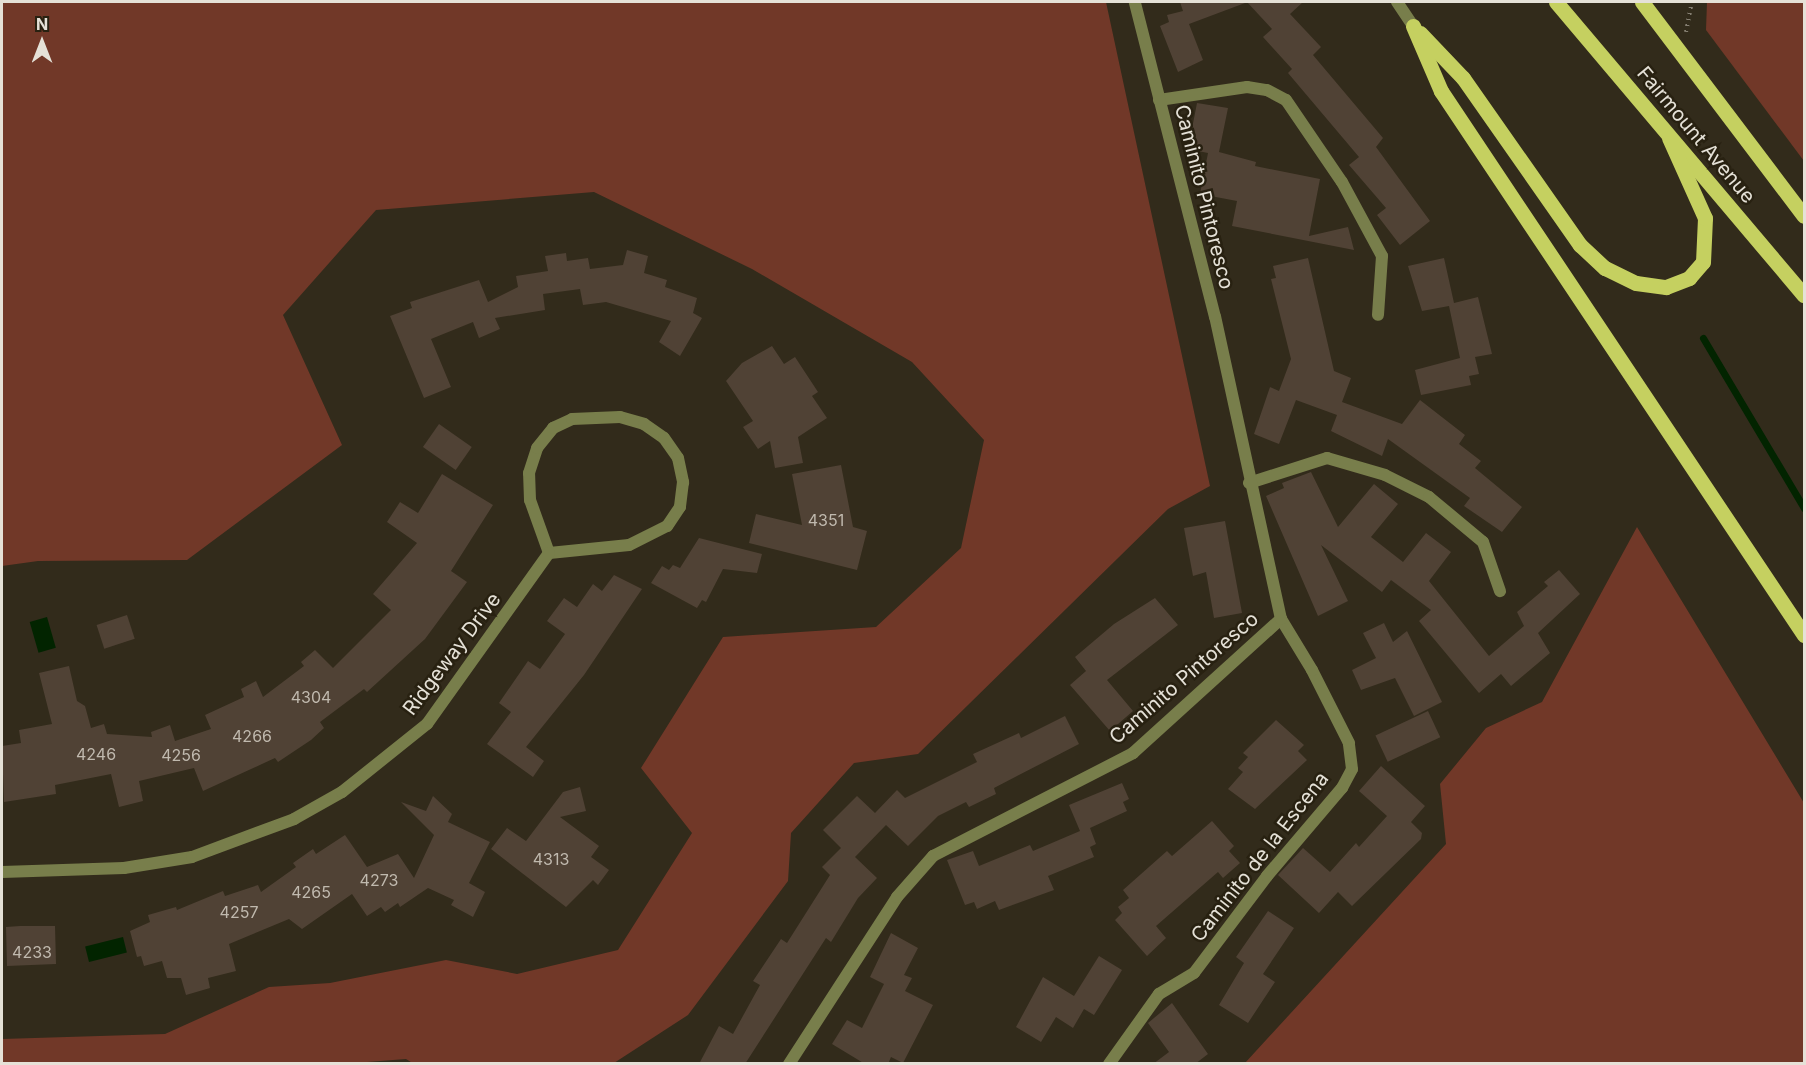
<!DOCTYPE html>
<style>
body{margin:0}
#map{position:relative;width:1806px;height:1065px;overflow:hidden;background:#322b1b;font-family:Inter,sans-serif}
div>[style]{position:absolute}
[style*='--x']{left:calc(var(--x)*1px);top:calc(var(--y)*1px);width:calc(var(--w)*1px);rotate:calc(var(--a)*1deg)}
.green>*{inset:0;background:#713828}
.water>*{inset:0;background:#022400;transform-origin:0 0}
.stream>*{height:7px;margin:-3.5px;padding:0 3.5px;transform-origin:3.5px;border-radius:3.5px;background:#022400}
.building>*{inset:0;background:#504235;transform-origin:0 0}
.path>*{height:4px;margin-top:-2px;transform-origin:0;background:repeating-linear-gradient(90deg,#857f72 0 1.5px,transparent 0 6px)}
.minor>*{height:12px;margin:-6px;padding:0 6px;transform-origin:6px;border-radius:6px;background:#787e4b}
.tertiary>*{height:12px;margin:-6px;padding:0 6px;transform-origin:6px;border-radius:6px;background:#787e4b}
.primary>*{height:15px;margin:-7.5px;padding:0 7.5px;transform-origin:7.5px;border-radius:7.5px;background:#c5d060}
span{translate:-50% -50%;white-space:nowrap;text-align:center;line-height:1.15;-webkit-text-stroke:5px #282111;paint-order:stroke}
.number-label{font-size:16px;color:#c0b9ae}
.number-label span{-webkit-text-stroke-width:0}
.street-label{font-size:20px;color:#e5e1d7}
.frame{position:absolute;inset:0;border:3px solid #e5e1d7;pointer-events:none}
.north{position:absolute;left:12px;top:12px;width:60px;height:60px;-webkit-text-stroke:4px #282111;paint-order:stroke;rotate:0deg;font-size:16px;font-weight:700;line-height:24px;text-align:center;color:#e5e1d7}
.north::after{content:'';display:block;margin:auto;width:21px;height:27px;background:#e5e1d7;clip-path:polygon(50% 0,100% 100%,50% 72%,0 100%)}
</style>
<div id="map">
<div class="green">
<i style="clip-path:polygon(2px 2px,1106px 2px,1210px 486px,1168px 509px,918px 754px,854px 763px,791px 833px,788px 881px,688px 1015px,614px 1063px,414px 1064px,406px 1059px,341px 1064px,2px 1063px,2px 1039px,165px 1034px,269px 987px,330px 983px,446px 960px,517px 974px,618px 950px,692px 833px,641px 768px,723px 637px,876px 627px,961px 548px,984px 440px,912px 362px,752px 269px,594px 192px,376px 210px,283px 315px,342px 445px,187px 560px,38px 561px,2px 566px)"></i>
<i style="clip-path:polygon(1707px 2px,1804px 2px,1804px 161px,1706px 30px)"></i>
<i style="clip-path:polygon(1637px 527px,1804px 803px,1804px 1063px,1245px 1063px,1446px 844px,1440px 784px,1486px 728px,1542px 702px)"></i>
</div>
<div class="water">
<i style="left:47px;top:617px;width:32px;height:18px;rotate:74deg"></i>
<i style="left:123px;top:937px;width:16px;height:39px;rotate:76deg"></i>
</div>
<div class="stream">
<i style="--x:1703;--y:338;--w:198;--a:59.3"></i>
</div>
<div class="building">
<i style="clip-path:polygon(1180px 2px,1245px 3px,1189px 24px,1203px 60px,1178px 72px,1160px 26px,1169px 22px,1167px 15px,1183px 11px)"></i>
<i style="clip-path:polygon(1247px 2px,1303px 2px,1290px 14px,1321px 47px,1313px 55px,1383px 138px,1376px 147px,1430px 221px,1400px 245px,1377px 215px,1386px 208px,1349px 165px,1359px 157px,1288px 73px,1292px 69px,1263px 37px,1272px 29px)"></i>
<i style="clip-path:polygon(1197px 103px,1228px 108px,1219px 152px,1256px 162px,1255px 166px,1320px 179px,1309px 236px,1348px 227px,1354px 250px,1232px 226px,1237px 201px,1200px 194px,1208px 153px,1188px 149px)"></i>
<i style="clip-path:polygon(627px 250px,648px 256px,644px 273px,667px 280px,665px 287px,697px 298px,693px 313px,702px 318px,680px 356px,659px 342px,671px 321px,606px 302px,583px 305px,580px 289px,543px 294px,545px 310px,495px 318px,500px 329px,479px 338px,473px 322px,431px 339px,451px 387px,424px 398px,390px 316px,412px 308px,410px 302px,479px 280px,488px 302px,518px 287px,516px 276px,548px 271px,545px 256px,566px 253px,567px 261px,588px 258px,590px 269px,623px 265px)"></i>
<i style="clip-path:polygon(1308px 258px,1334px 371px,1351px 378px,1342px 402px,1402px 424px,1420px 400px,1465px 435px,1459px 444px,1481px 461px,1475px 468px,1522px 507px,1502px 532px,1464px 506px,1470px 498px,1388px 439px,1382px 456px,1331px 431px,1337px 415px,1296px 400px,1279px 444px,1254px 434px,1270px 387px,1279px 391px,1291px 359px,1271px 279px,1276px 278px,1273px 266px)"></i>
<i style="clip-path:polygon(1444px 258px,1454px 303px,1478px 297px,1492px 354px,1475px 357px,1479px 374px,1469px 376px,1471px 385px,1421px 395px,1415px 370px,1460px 358px,1449px 306px,1422px 311px,1408px 266px)"></i>
<i style="clip-path:polygon(772px 346px,784px 364px,795px 357px,818px 392px,812px 396px,827px 418px,798px 437px,803px 463px,775px 468px,770px 441px,758px 449px,743px 427px,753px 421px,726px 381px,742px 363px)"></i>
<i style="left:439px;top:424px;width:40px;height:28px;rotate:35deg"></i>
<i style="clip-path:polygon(841px 465px,853px 527px,867px 531px,857px 570px,749px 543px,756px 514px,802px 525px,792px 474px)"></i>
<i style="clip-path:polygon(1311px 472px,1338px 527px,1374px 484px,1398px 504px,1371px 537px,1403px 562px,1426px 533px,1451px 552px,1429px 581px,1489px 656px,1524px 626px,1517px 612px,1548px 586px,1544px 582px,1559px 570px,1580px 594px,1538px 633px,1550px 653px,1511px 686px,1501px 674px,1479px 693px,1419px 621px,1431px 610px,1391px 580px,1382px 592px,1321px 545px,1348px 601px,1318px 616px,1266px 496px,1284px 488px,1282px 483px)"></i>
<i style="clip-path:polygon(442px 474px,493px 505px,451px 571px,467px 582px,425px 639px,367px 692px,364px 689px,320px 722px,324px 728px,311px 740px,278px 762px,275px 758px,203px 791px,194px 768px,139px 781px,143px 801px,119px 807px,111px 774px,55px 785px,56px 794px,4px 802px,2px 746px,21px 743px,19px 730px,52px 724px,39px 673px,69px 666px,77px 701px,85px 706px,91px 728px,104px 724px,107px 734px,152px 737px,151px 732px,170px 725px,175px 741px,211px 729px,205px 715px,244px 697px,241px 689px,256px 681px,263px 697px,304px 666px,301px 662px,315px 650px,333px 668px,391px 610px,373px 594px,417px 543px,387px 522px,400px 502px,418px 513px)"></i>
<i style="clip-path:polygon(1225px 521px,1242px 613px,1214px 618px,1206px 572px,1193px 576px,1184px 528px)"></i>
<i style="clip-path:polygon(699px 538px,762px 554px,757px 573px,723px 569px,706px 602px,702px 600px,697px 608px,651px 583px,662px 566px,669px 570px,673px 565px,680px 568px)"></i>
<i style="clip-path:polygon(614px 575px,642px 589px,584px 675px,526px 747px,544px 761px,533px 777px,487px 744px,511px 712px,499px 703px,528px 661px,540px 669px,565px 634px,547px 621px,564px 598px,577px 607px,593px 584px,602px 591px)"></i>
<i style="clip-path:polygon(1155px 598px,1178px 625px,1107px 680px,1133px 711px,1110px 731px,1070px 685px,1086px 671px,1075px 657px,1114px 624px)"></i>
<i style="left:127px;top:615px;width:25px;height:32px;rotate:72deg"></i>
<i style="clip-path:polygon(1384px 623px,1393px 642px,1407px 631px,1442px 702px,1414px 716px,1395px 678px,1361px 690px,1352px 670px,1376px 658px,1363px 633px)"></i>
<i style="left:1428px;top:711px;width:29px;height:58px;rotate:65deg"></i>
<i style="clip-path:polygon(1065px 716px,1079px 744px,994px 788px,996px 794px,969px 807px,966px 802px,938px 816px,908px 846px,886px 825px,855px 857px,877px 878px,858px 898px,831px 942px,826px 938px,745px 1064px,699px 1064px,719px 1026px,733px 1034px,760px 985px,753px 981px,781px 939px,787px 943px,830px 875px,822px 867px,841px 848px,823px 830px,857px 796px,875px 813px,897px 790px,905px 798px,977px 762px,973px 754px,1019px 733px,1021px 738px)"></i>
<i style="clip-path:polygon(1276px 720px,1304px 745px,1298px 751px,1307px 760px,1255px 809px,1228px 789px,1243px 772px,1238px 768px,1248px 757px,1243px 753px)"></i>
<i style="clip-path:polygon(1381px 766px,1425px 806px,1411px 822px,1422px 833px,1421px 839px,1352px 906px,1338px 892px,1319px 913px,1278px 875px,1303px 848px,1330px 872px,1356px 843px,1359px 847px,1387px 816px,1359px 791px)"></i>
<i style="clip-path:polygon(1122px 783px,1129px 799px,1123px 802px,1127px 811px,1090px 828px,1096px 844px,1090px 847px,1094px 857px,1048px 876px,1054px 890px,999px 910px,995px 901px,977px 909px,974px 902px,965px 905px,947px 860px,973px 851px,979px 866px,1030px 845px,1033px 851px,1080px 831px,1069px 805px)"></i>
<i style="clip-path:polygon(580px 787px,586px 811px,560px 817px,599px 846px,591px 857px,609px 870px,598px 885px,593px 880px,566px 907px,491px 849px,507px 828px,526px 841px,563px 792px)"></i>
<i style="clip-path:polygon(433px 796px,452px 814px,448px 822px,490px 842px,469px 883px,485px 892px,473px 917px,451px 905px,454px 900px,428px 888px,400px 907px,398px 903px,385px 912px,381px 907px,367px 916px,352px 894px,302px 929px,289px 919px,229px 944px,236px 971px,208px 978px,210px 988px,186px 995px,181px 978px,167px 978px,162px 961px,144px 966px,141px 956px,137px 957px,130px 931px,150px 922px,148px 915px,176px 907px,177px 910px,223px 891px,225px 896px,258px 885px,261px 892px,296px 867px,293px 863px,313px 849px,316px 854px,345px 835px,367px 867px,398px 854px,414px 878px,434px 835px,401px 802px,426px 811px)"></i>
<i style="clip-path:polygon(1212px 821px,1234px 846px,1229px 851px,1240px 863px,1223px 878px,1218px 872px,1156px 926px,1166px 938px,1147px 956px,1115px 920px,1122px 913px,1118px 907px,1129px 898px,1123px 890px,1167px 851px,1172px 856px)"></i>
<i style="clip-path:polygon(1268px 911px,1294px 928px,1263px 974px,1275px 982px,1248px 1023px,1219px 1005px,1244px 963px,1236px 957px)"></i>
<i style="clip-path:polygon(20px 926px,55px 926px,56px 964px,7px 966px,6px 927px)"></i>
<i style="clip-path:polygon(891px 933px,918px 948px,904px 975px,912px 978px,905px 991px,933px 1005px,903px 1063px,891px 1057px,888px 1064px,865px 1064px,832px 1044px,847px 1020px,862px 1028px,884px 984px,870px 977px)"></i>
<i style="clip-path:polygon(1099px 956px,1122px 970px,1094px 1015px,1084px 1009px,1073px 1028px,1056px 1017px,1041px 1042px,1016px 1027px,1043px 977px,1074px 996px)"></i>
<i style="clip-path:polygon(1172px 1003px,1208px 1054px,1195px 1064px,1153px 1064px,1169px 1052px,1148px 1023px)"></i>
</div>
<div class="path">
<i style="--x:1686;--y:32;--w:31;--a:-79"></i>
</div>
<div class="minor">
<i style="--x:1159;--y:100;--w:89;--a:-8.4"></i>
<i style="--x:1247;--y:87;--w:20;--a:9"></i>
<i style="--x:1267;--y:90;--w:21;--a:28"></i>
<i style="--x:1286;--y:100;--w:99;--a:55.7"></i>
<i style="--x:1342;--y:182;--w:84;--a:61.6"></i>
<i style="--x:1382;--y:256;--w:59;--a:93.9"></i>
<i style="--x:620;--y:417;--w:25;--a:16"></i>
<i style="--x:644;--y:424;--w:24;--a:35"></i>
<i style="--x:664;--y:438;--w:24;--a:55"></i>
<i style="--x:678;--y:458;--w:25;--a:78"></i>
<i style="--x:683;--y:482;--w:25;--a:97"></i>
<i style="--x:680;--y:507;--w:23;--a:124"></i>
<i style="--x:667;--y:526;--w:42;--a:153.4"></i>
<i style="--x:629;--y:545;--w:80;--a:174.3"></i>
<i style="--x:549;--y:553;--w:56;--a:-109.7"></i>
<i style="--x:530;--y:500;--w:27;--a:-92"></i>
<i style="--x:529;--y:473;--w:26;--a:-72"></i>
<i style="--x:537;--y:448;--w:26;--a:-51"></i>
<i style="--x:553;--y:428;--w:21;--a:-25"></i>
<i style="--x:572;--y:419;--w:48;--a:-2.4"></i>
<i style="--x:1249;--y:483;--w:82;--a:-17.8"></i>
<i style="--x:1327;--y:458;--w:60;--a:16.3"></i>
<i style="--x:1385;--y:475;--w:49;--a:26.6"></i>
<i style="--x:1429;--y:497;--w:70;--a:39.8"></i>
<i style="--x:1483;--y:542;--w:52;--a:70.9"></i>
<i style="--x:2;--y:872;--w:122;--a:-1.9"></i>
<i style="--x:124;--y:868;--w:69;--a:-9.2"></i>
<i style="--x:192;--y:857;--w:109;--a:-20.4"></i>
<i style="--x:294;--y:819;--w:55;--a:-29.4"></i>
<i style="--x:342;--y:792;--w:109;--a:-38.7"></i>
<i style="--x:427;--y:724;--w:210;--a:-54.5"></i>
<i style="--x:789;--y:1064;--w:199;--a:-57.1"></i>
<i style="--x:897;--y:897;--w:55;--a:-48.7"></i>
<i style="--x:933;--y:856;--w:225;--a:-27.2"></i>
<i style="--x:1133;--y:753;--w:200;--a:-42.2"></i>
<i style="--x:1109;--y:1064;--w:86;--a:-54.5"></i>
<i style="--x:1159;--y:994;--w:41;--a:-31"></i>
<i style="--x:1194;--y:973;--w:121;--a:-53"></i>
<i style="--x:1267;--y:876;--w:116;--a:-49.6"></i>
<i style="--x:1342;--y:788;--w:21;--a:-62"></i>
<i style="--x:1352;--y:769;--w:26;--a:-97"></i>
<i style="--x:1349;--y:743;--w:82;--a:-116.9"></i>
<i style="--x:1312;--y:670;--w:60;--a:-121.3"></i>
<i style="--x:1281;--y:619;--w:309;--a:-102.3"></i>
<i style="--x:1215;--y:317;--w:325;--a:-104.3"></i>
</div>
<div class="tertiary">
<i style="--x:1397;--y:2;--w:29;--a:56"></i>
</div>
<div class="primary">
<i style="--x:1556;--y:2;--w:384;--a:49.8"></i>
<i style="--x:1642;--y:2;--w:268;--a:52.9"></i>
<i style="--x:1413;--y:26;--w:71;--a:66.7"></i>
<i style="--x:1441;--y:91;--w:654;--a:56.29"></i>
<i style="--x:1420;--y:33;--w:62;--a:46.3"></i>
<i style="--x:1463;--y:78;--w:204;--a:55"></i>
<i style="--x:1580;--y:245;--w:34;--a:43"></i>
<i style="--x:1605;--y:268;--w:34;--a:26"></i>
<i style="--x:1636;--y:283;--w:30;--a:8"></i>
<i style="--x:1666;--y:287;--w:25;--a:-21"></i>
<i style="--x:1689;--y:278;--w:21;--a:-49"></i>
<i style="--x:1703;--y:262;--w:44;--a:-87.4"></i>
<i style="--x:1705;--y:218;--w:88;--a:-114.2"></i>
</div>
<div class="number-label">
<span style="left:826px;top:520px">4351</span>
<span style="left:311px;top:697px">4304</span>
<span style="left:252px;top:736px">4266</span>
<span style="left:96px;top:754px">4246</span>
<span style="left:181px;top:755px">4256</span>
<span style="left:551px;top:859px">4313</span>
<span style="left:379px;top:880px">4273</span>
<span style="left:311px;top:892px">4265</span>
<span style="left:239px;top:912px">4257</span>
<span style="left:32px;top:952px">4233</span>
</div>
<div class="street-label">
<span style="left:1696px;top:135px;rotate:50deg">Fairmount Avenue</span>
<span style="left:1204px;top:197px;rotate:76deg">Caminito Pintoresco</span>
<span style="left:452px;top:654px;rotate:-53deg">Ridgeway Drive</span>
<span style="left:1184px;top:678px;rotate:-41deg">Caminito Pintoresco</span>
<span style="left:1260px;top:857px;rotate:-52deg">Caminito de la Escena</span>
</div>
<div class="frame"></div>
<div class="north">N</div>
</div>
